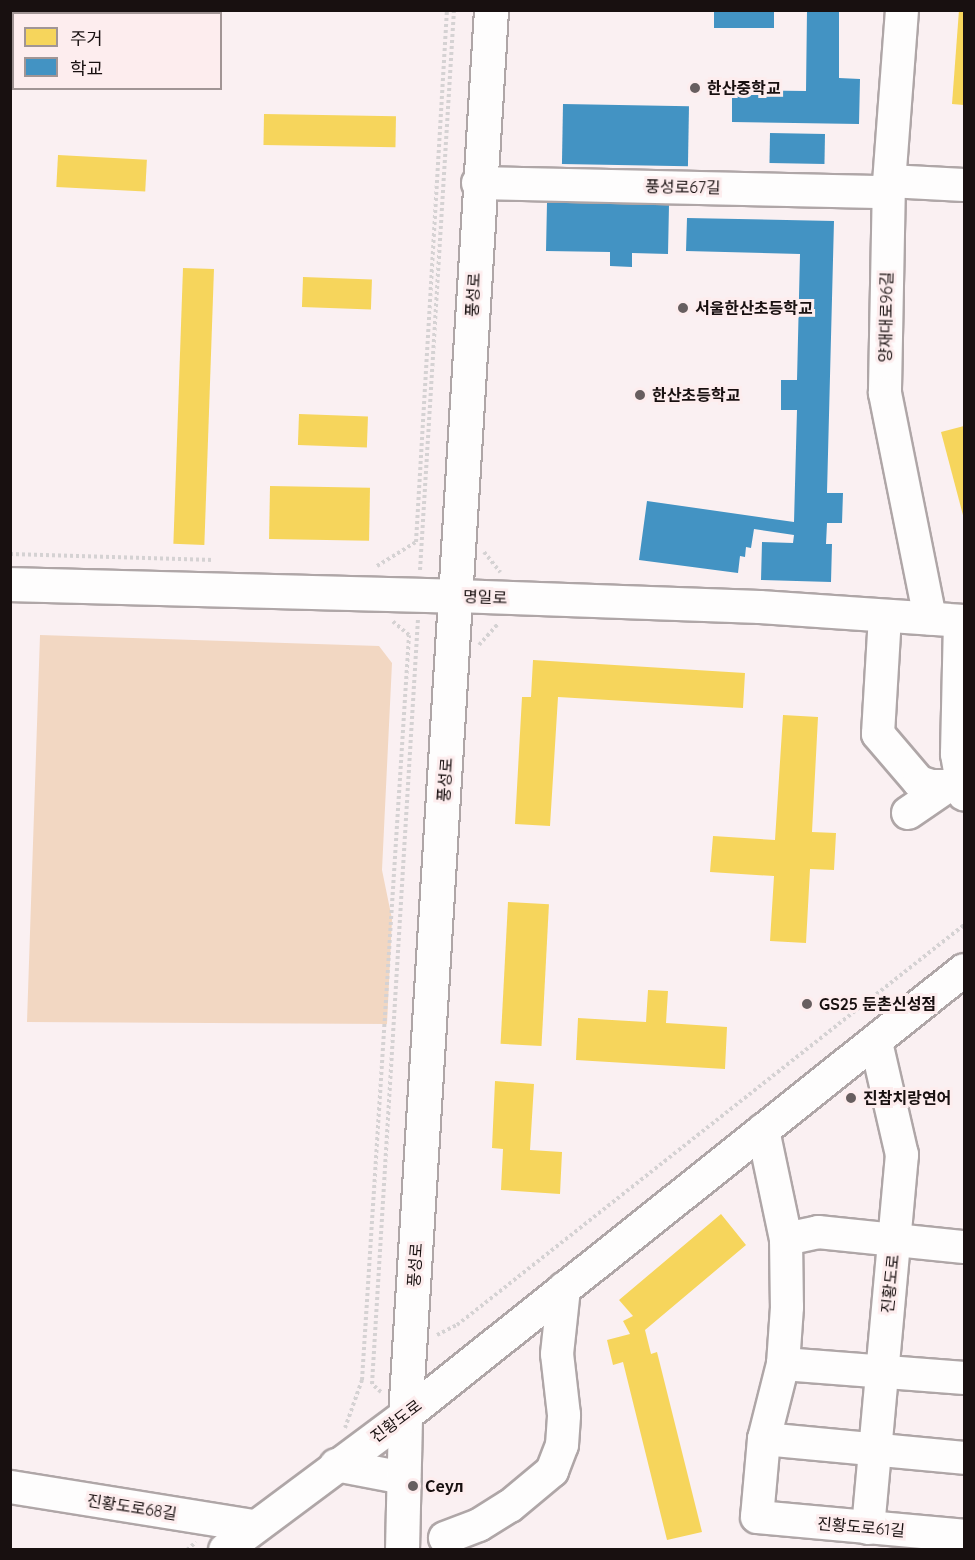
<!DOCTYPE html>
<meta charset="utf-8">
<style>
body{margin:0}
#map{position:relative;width:975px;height:1560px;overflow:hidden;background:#faf0f2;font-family:Quicksand,"Noto Sans KR",sans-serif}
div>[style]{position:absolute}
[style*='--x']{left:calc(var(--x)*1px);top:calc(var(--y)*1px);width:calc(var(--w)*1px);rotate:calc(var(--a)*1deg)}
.green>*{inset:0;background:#f2d7c2}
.homes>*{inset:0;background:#f6d55c;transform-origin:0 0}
.schools>*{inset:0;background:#4393c3;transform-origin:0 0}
.path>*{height:4px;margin-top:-2px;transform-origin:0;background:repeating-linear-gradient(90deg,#d5d2d3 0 3px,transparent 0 6px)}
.roads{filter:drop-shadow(2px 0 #afa6a7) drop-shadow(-2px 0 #afa6a7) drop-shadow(0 2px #afa6a7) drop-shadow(0 -2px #afa6a7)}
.minor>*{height:32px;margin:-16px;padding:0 16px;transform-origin:16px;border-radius:16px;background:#fefdfd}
.major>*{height:33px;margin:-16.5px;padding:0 16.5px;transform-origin:16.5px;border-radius:16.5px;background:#fefdfd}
.dots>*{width:16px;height:16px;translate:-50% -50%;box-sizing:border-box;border:3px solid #fdedee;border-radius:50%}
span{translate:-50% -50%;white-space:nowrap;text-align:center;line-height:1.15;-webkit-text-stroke:6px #fdedee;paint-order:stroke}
.poi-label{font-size:16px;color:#181010;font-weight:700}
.left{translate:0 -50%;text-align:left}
.street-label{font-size:16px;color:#181010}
.frame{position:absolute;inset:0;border:12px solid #181010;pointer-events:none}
.legend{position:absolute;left:12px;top:12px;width:210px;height:78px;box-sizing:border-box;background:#fdedee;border:2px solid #a19595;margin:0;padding:8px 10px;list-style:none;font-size:18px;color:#181010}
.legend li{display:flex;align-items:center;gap:12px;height:30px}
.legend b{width:30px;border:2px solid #a19595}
</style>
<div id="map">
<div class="green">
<i style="clip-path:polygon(40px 635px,379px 646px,392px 663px,382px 870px,392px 919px,387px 1024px,27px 1022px)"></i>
</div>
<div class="homes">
<i style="clip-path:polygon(10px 10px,54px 10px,14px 14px,14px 71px)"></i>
<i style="clip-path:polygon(959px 10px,964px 10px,964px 105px,952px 104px)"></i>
<i style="left:264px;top:114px;width:132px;height:31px;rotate:1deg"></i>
<i style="left:58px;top:155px;width:89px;height:32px;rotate:3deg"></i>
<i style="left:183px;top:268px;width:31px;height:276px;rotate:2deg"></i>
<i style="left:303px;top:277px;width:69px;height:30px;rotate:2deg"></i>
<i style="left:299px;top:414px;width:69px;height:31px;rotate:2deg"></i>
<i style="clip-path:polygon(964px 426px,964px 519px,941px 432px)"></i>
<i style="left:270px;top:486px;width:100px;height:53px;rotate:1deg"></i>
<i style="clip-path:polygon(533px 660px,745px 673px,743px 708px,558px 697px,550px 826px,515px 824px,522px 697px,531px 697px)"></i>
<i style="clip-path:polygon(783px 715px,818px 717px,812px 832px,836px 833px,834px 870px,810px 869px,806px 943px,770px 941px,774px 876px,710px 872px,713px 836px,775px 840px)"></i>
<i style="left:508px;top:902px;width:41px;height:142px;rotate:3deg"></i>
<i style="clip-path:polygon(648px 990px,668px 991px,666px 1023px,727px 1027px,725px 1069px,576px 1060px,578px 1018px,646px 1022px)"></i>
<i style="clip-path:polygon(495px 1081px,534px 1084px,530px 1150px,562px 1152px,560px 1194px,501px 1190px,503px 1149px,492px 1148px)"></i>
<i style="clip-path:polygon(721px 1214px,746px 1245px,645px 1330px,651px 1354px,657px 1352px,702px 1532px,667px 1540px,623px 1362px,613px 1365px,607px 1340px,630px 1334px,623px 1321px,633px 1316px,619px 1300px)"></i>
</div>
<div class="schools">
<i style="left:714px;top:10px;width:60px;height:18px"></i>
<i style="clip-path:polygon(807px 10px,839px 10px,839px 78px,860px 79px,859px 124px,732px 122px,732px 90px,806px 91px)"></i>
<i style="left:563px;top:104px;width:126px;height:60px;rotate:1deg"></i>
<i style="left:770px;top:133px;width:55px;height:30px;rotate:1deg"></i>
<i style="clip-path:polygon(547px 202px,669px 205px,668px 254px,632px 253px,632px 267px,610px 266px,610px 252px,546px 251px)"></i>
<i style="clip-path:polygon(687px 218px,834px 221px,827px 493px,843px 493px,842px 523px,827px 523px,826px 544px,832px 544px,831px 582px,761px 580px,762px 542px,793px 543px,794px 535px,754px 529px,751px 548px,746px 547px,745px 557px,740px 556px,738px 573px,639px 560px,647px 501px,794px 522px,797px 410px,781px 410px,781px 380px,797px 380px,800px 254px,686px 251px)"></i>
</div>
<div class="path">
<i style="--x:484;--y:552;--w:26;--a:51"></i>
<i style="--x:10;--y:554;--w:204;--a:1.7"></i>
<i style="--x:377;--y:566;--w:46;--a:-31.6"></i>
<i style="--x:416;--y:542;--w:533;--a:-86.67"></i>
<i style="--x:420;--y:570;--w:561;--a:-86.53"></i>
<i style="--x:479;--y:645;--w:28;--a:-48"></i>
<i style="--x:437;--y:1335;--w:22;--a:-27"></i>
<i style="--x:457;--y:1325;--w:646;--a:-38.27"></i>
<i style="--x:381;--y:1392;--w:12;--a:-138"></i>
<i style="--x:372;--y:1384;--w:766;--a:-86.56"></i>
<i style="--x:345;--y:1428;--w:51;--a:-70.5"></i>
<i style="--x:362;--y:1380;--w:746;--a:-86.39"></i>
<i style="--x:409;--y:635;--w:23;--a:-140"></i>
<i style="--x:187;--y:1550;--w:12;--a:-42"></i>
</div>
<div class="roads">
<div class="minor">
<i style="--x:902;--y:10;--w:171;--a:94.3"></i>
<i style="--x:889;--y:181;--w:212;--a:91.1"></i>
<i style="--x:885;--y:393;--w:230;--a:78.7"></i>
<i style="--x:889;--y:181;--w:75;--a:3.1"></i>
<i style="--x:478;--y:183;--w:410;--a:1.3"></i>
<i style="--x:457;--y:596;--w:303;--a:2.1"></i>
<i style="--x:760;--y:607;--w:204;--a:3.9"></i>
<i style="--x:885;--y:616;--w:118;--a:93.4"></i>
<i style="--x:878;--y:734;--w:63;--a:49.5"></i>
<i style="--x:919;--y:782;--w:13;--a:18"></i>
<i style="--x:931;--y:786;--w:29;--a:0"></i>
<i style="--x:960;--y:621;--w:133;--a:91.3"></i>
<i style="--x:957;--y:754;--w:41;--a:80.1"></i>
<i style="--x:908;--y:813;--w:46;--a:-34.4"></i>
<i style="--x:763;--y:1130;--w:111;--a:78.1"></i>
<i style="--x:786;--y:1239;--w:68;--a:89.2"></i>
<i style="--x:787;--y:1307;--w:57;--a:94"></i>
<i style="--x:783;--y:1364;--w:77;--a:104.2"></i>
<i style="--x:764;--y:1439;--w:78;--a:95.1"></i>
<i style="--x:757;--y:1517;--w:208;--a:5.2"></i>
<i style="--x:786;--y:1239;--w:33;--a:-12"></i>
<i style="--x:818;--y:1232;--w:147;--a:5.9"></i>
<i style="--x:783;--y:1364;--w:182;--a:4.4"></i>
<i style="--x:764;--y:1439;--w:201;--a:5.4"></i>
<i style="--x:336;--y:1465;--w:69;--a:10.8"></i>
<i style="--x:10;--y:1487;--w:246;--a:9.1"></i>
<i style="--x:868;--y:1528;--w:375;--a:-84.8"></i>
<i style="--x:902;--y:1155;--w:116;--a:-103"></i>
<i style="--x:445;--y:1538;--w:36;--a:-21"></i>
<i style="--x:479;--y:1525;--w:36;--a:-32"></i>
<i style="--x:510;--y:1506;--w:55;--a:-39.8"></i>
<i style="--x:552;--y:1471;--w:28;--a:-69"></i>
<i style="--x:562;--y:1445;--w:30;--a:-86"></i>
<i style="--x:564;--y:1415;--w:61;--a:-96.5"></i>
<i style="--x:557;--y:1354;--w:66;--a:-83.9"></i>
<i style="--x:225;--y:1550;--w:224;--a:-36.7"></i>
<i style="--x:405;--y:1416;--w:715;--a:-38.58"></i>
</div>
<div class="major">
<i style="--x:10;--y:584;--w:447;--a:1.5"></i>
<i style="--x:402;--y:1550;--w:134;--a:-88.7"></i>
<i style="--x:405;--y:1416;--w:1409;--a:-86.5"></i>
</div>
</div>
<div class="dots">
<i style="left:695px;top:88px;background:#675e5f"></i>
<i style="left:683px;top:308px;background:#675e5f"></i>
<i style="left:640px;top:395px;background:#675e5f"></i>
<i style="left:807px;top:1004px;background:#675e5f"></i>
<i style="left:851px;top:1098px;background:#675e5f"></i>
<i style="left:413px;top:1486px;background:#675e5f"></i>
</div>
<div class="poi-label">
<span class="left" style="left:707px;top:88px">한산중학교</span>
<span class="left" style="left:695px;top:308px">서울한산초등학교</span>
<span class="left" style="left:652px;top:395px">한산초등학교</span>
<span class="left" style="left:819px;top:1004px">GS25 둔촌신성점</span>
<span class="left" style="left:863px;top:1098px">진참치랑연어</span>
<span class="left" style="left:425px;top:1486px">Сеул</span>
</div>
<div class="street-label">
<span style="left:683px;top:187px;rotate:1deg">풍성로67길</span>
<span style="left:473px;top:295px;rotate:-87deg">풍성로</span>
<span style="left:886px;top:317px;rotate:-89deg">양재대로96길</span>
<span style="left:485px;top:597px;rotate:2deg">명일로</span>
<span style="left:445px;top:780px;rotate:-86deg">풍성로</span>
<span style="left:415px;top:1265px;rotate:-86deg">풍성로</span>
<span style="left:890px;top:1284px;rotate:-84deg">진황도로</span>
<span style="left:396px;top:1421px;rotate:-37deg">진황도로</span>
<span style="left:132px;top:1507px;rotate:9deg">진황도로68길</span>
<span style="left:861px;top:1527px;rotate:5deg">진황도로61길</span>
</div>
<div class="frame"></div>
<ul class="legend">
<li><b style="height:16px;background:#f6d55c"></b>주거</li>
<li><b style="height:16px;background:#4393c3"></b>학교</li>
</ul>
</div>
